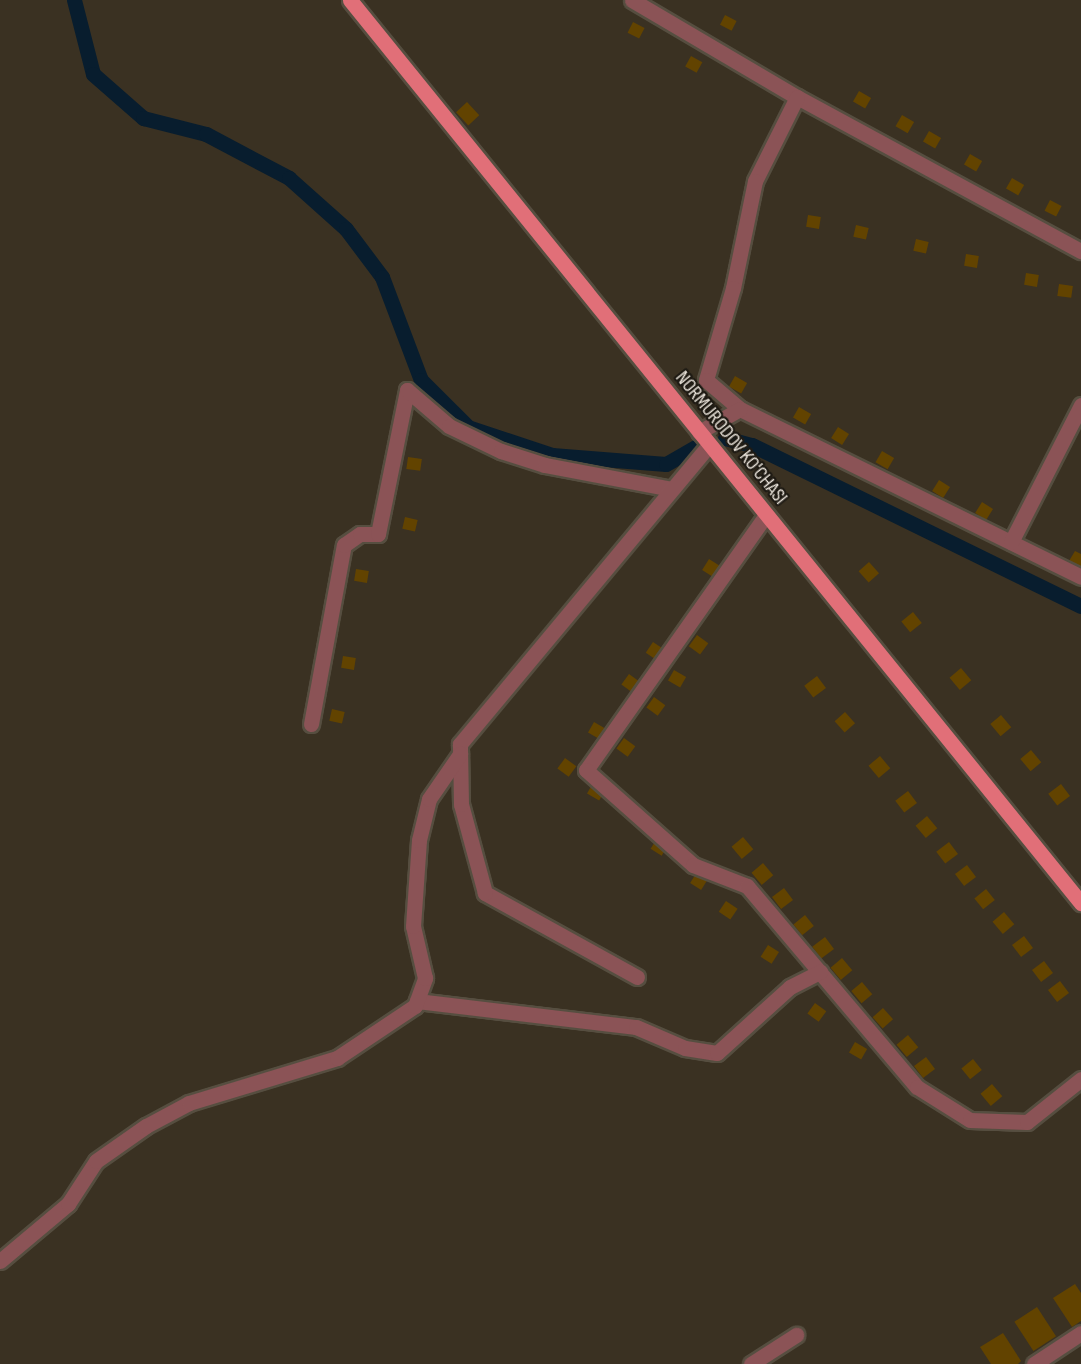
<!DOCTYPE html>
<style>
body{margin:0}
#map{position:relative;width:1081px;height:1364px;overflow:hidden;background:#3a3122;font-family:"Sofia Sans Condensed",sans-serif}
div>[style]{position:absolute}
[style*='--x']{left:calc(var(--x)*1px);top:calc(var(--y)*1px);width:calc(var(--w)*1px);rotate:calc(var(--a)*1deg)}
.canal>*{height:15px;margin:-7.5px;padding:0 7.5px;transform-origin:7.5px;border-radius:7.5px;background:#081d2e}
.building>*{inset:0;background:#624300;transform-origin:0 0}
.roads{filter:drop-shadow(2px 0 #564e40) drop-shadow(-2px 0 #564e40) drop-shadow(0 2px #564e40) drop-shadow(0 -2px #564e40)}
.minor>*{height:15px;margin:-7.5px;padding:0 7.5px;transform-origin:7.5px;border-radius:7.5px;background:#8b5356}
.major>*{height:15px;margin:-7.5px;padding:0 7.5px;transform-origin:7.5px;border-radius:7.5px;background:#e16f78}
span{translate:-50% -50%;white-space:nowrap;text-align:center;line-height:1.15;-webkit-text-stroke:4.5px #1e1a13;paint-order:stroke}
.street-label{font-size:20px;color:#eae4db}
</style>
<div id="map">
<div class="canal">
<i style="--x:74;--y:0;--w:76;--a:75.6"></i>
<i style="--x:93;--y:74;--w:67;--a:41.3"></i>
<i style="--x:143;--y:118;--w:65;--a:14.3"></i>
<i style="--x:206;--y:134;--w:94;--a:27.9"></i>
<i style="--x:289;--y:178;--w:76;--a:41.8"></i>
<i style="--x:346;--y:229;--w:60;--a:53.1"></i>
<i style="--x:382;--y:277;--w:110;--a:69.3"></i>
<i style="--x:421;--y:380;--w:66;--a:45"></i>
<i style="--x:468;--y:427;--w:89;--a:18.4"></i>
<i style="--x:552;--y:455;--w:114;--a:4.5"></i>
<i style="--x:666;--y:464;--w:34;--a:-30"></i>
<i style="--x:725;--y:438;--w:28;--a:15"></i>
<i style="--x:752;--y:445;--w:366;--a:26.1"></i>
</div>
<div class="building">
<i style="left:725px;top:15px;width:13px;height:11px;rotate:27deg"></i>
<i style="left:633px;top:22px;width:13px;height:12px;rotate:27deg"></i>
<i style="left:691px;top:56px;width:13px;height:12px;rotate:29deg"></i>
<i style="left:859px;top:91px;width:14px;height:12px;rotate:30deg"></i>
<i style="left:467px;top:102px;width:18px;height:15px;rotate:47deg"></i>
<i style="left:902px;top:115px;width:14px;height:13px;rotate:30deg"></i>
<i style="left:929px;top:131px;width:14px;height:12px;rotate:30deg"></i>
<i style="left:970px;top:154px;width:14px;height:12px;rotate:30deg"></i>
<i style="left:1012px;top:178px;width:14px;height:12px;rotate:30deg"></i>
<i style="left:1050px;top:200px;width:13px;height:12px;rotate:27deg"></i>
<i style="left:808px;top:215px;width:13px;height:12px;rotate:9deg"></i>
<i style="left:856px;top:225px;width:13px;height:12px;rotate:13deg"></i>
<i style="left:916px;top:239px;width:13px;height:12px;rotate:13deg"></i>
<i style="left:966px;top:254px;width:13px;height:12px;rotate:9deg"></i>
<i style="left:1026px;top:273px;width:13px;height:12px;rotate:9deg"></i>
<i style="left:1059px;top:284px;width:14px;height:12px;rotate:8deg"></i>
<i style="left:735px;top:376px;width:14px;height:12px;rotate:30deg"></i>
<i style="left:799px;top:407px;width:14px;height:12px;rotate:30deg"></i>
<i style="left:838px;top:427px;width:13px;height:13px;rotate:32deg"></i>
<i style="left:882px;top:451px;width:14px;height:13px;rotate:30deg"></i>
<i style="left:408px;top:457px;width:14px;height:12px;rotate:8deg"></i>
<i style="left:939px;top:480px;width:13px;height:13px;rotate:32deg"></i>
<i style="left:982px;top:502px;width:13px;height:13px;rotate:32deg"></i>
<i style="left:405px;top:517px;width:13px;height:12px;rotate:13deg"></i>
<i style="clip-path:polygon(1075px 551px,1081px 554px,1081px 567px,1069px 561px)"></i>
<i style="left:709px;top:559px;width:13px;height:13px;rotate:32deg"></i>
<i style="left:869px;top:562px;width:15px;height:14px;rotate:48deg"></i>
<i style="left:356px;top:569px;width:13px;height:12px;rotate:9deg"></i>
<i style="left:913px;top:612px;width:14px;height:15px;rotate:51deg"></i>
<i style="left:697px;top:635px;width:14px;height:14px;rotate:36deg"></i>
<i style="left:653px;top:642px;width:14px;height:13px;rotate:34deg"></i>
<i style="left:343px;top:656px;width:13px;height:12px;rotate:9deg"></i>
<i style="left:961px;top:668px;width:16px;height:15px;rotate:50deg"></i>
<i style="left:674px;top:670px;width:14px;height:12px;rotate:30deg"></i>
<i style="left:629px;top:674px;width:14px;height:13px;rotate:36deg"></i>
<i style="left:817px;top:676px;width:15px;height:16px;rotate:53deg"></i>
<i style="left:654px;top:697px;width:14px;height:13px;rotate:36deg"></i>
<i style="left:332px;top:709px;width:13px;height:12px;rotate:13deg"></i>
<i style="left:845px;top:712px;width:15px;height:14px;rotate:48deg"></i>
<i style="left:1001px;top:715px;width:16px;height:14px;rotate:50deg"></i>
<i style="left:594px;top:722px;width:14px;height:12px;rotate:30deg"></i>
<i style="left:624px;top:738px;width:14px;height:13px;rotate:36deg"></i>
<i style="left:1031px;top:750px;width:16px;height:14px;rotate:50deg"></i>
<i style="left:880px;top:756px;width:16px;height:15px;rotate:50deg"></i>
<i style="left:565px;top:758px;width:14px;height:13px;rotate:36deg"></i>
<i style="left:593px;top:783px;width:14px;height:12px;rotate:30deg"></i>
<i style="left:1061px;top:784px;width:15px;height:16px;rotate:53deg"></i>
<i style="left:908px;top:791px;width:15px;height:16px;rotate:53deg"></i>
<i style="left:927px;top:816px;width:16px;height:15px;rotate:50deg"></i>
<i style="left:658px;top:837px;width:13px;height:14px;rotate:32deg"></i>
<i style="left:743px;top:837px;width:16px;height:15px;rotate:50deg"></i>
<i style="left:949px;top:842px;width:15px;height:16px;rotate:53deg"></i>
<i style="left:763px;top:863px;width:16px;height:15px;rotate:50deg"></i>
<i style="left:967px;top:865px;width:15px;height:15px;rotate:53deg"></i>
<i style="left:697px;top:872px;width:13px;height:13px;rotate:32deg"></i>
<i style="left:784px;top:888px;width:15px;height:15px;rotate:53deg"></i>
<i style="left:986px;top:889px;width:14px;height:15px;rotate:51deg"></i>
<i style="left:726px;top:901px;width:14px;height:13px;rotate:34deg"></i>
<i style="left:1004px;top:912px;width:16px;height:15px;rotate:50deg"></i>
<i style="left:805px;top:915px;width:14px;height:15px;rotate:51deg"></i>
<i style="left:1024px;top:936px;width:15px;height:15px;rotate:53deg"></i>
<i style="left:825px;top:937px;width:15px;height:16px;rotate:53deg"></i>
<i style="left:768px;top:945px;width:13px;height:14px;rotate:32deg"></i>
<i style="left:842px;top:958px;width:16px;height:15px;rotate:50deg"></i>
<i style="left:1044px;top:961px;width:15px;height:15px;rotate:53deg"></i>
<i style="left:1060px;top:981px;width:15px;height:15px;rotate:53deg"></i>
<i style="left:862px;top:982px;width:16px;height:14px;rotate:50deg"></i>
<i style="left:815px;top:1003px;width:14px;height:13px;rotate:36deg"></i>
<i style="left:883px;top:1008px;width:15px;height:14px;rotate:48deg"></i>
<i style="left:908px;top:1035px;width:16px;height:15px;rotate:50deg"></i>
<i style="left:855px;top:1042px;width:14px;height:12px;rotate:30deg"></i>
<i style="left:926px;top:1057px;width:15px;height:15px;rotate:53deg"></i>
<i style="left:973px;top:1059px;width:14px;height:15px;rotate:51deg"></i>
<i style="left:992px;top:1084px;width:16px;height:15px;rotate:50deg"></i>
<i style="clip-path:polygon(1075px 1284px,1081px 1293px,1081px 1321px,1072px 1327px,1053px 1298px)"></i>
<i style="left:1037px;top:1307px;width:35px;height:27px;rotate:57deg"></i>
<i style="clip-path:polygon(1003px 1333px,1021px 1361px,1018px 1364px,991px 1364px,980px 1347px)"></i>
</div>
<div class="roads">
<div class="minor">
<i style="--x:632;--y:0;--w:191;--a:30.5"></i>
<i style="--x:797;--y:97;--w:323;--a:28.5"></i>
<i style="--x:797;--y:97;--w:94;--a:116.6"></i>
<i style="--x:755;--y:181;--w:109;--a:101.6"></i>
<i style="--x:733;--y:288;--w:96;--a:106.4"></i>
<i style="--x:706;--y:380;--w:45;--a:40.5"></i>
<i style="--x:740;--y:409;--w:380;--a:26.2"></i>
<i style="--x:699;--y:432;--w:47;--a:-29.3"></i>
<i style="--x:766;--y:515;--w:312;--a:125.2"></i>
<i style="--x:586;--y:770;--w:143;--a:41.6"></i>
<i style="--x:693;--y:865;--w:58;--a:21.3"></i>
<i style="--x:747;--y:886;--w:263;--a:49.8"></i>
<i style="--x:917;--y:1087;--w:62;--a:31.9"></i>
<i style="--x:970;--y:1120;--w:57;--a:2"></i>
<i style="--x:1027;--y:1122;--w:69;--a:-38.5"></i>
<i style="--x:1011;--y:542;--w:154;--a:-62.9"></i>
<i style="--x:311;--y:724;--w:182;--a:-79.6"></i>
<i style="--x:344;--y:545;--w:19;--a:-35"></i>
<i style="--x:360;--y:534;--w:18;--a:0"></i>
<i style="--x:378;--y:534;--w:147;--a:-78.6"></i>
<i style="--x:407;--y:390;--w:55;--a:40.6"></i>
<i style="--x:449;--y:426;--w:58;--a:25.7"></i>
<i style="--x:501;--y:451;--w:46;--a:17.7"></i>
<i style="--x:545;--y:465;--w:129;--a:10.7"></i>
<i style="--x:637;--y:977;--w:174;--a:-151.1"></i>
<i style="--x:485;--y:893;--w:92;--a:-105.1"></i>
<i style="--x:461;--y:804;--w:60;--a:-91"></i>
<i style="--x:460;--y:744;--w:389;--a:-50.2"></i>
<i style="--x:417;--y:1001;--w:221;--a:6.8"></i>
<i style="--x:636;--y:1027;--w:53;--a:23.2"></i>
<i style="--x:685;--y:1048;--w:32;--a:9"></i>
<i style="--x:717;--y:1053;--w:98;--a:-42.1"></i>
<i style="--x:790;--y:987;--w:34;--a:-27"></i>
<i style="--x:0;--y:1261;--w:89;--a:-40"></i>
<i style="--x:68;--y:1204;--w:51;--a:-56.9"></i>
<i style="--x:96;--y:1161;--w:61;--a:-35"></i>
<i style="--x:146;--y:1126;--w:49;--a:-28.1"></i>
<i style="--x:189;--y:1103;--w:155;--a:-16.9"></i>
<i style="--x:337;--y:1058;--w:94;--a:-33.7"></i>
<i style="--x:415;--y:1006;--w:30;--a:-70"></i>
<i style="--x:425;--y:978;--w:53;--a:-103"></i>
<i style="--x:413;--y:926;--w:86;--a:-86"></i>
<i style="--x:419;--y:840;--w:42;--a:-76.3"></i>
<i style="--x:429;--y:799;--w:55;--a:-55.4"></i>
<i style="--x:751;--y:1364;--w:54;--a:-32.8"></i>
<i style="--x:1034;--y:1364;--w:56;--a:-33.4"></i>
</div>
<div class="major">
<i style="--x:350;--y:0;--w:1162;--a:51.01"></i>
</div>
</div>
<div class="street-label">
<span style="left:731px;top:438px;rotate:51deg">NORMURODOV KO'CHASI</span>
</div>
</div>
